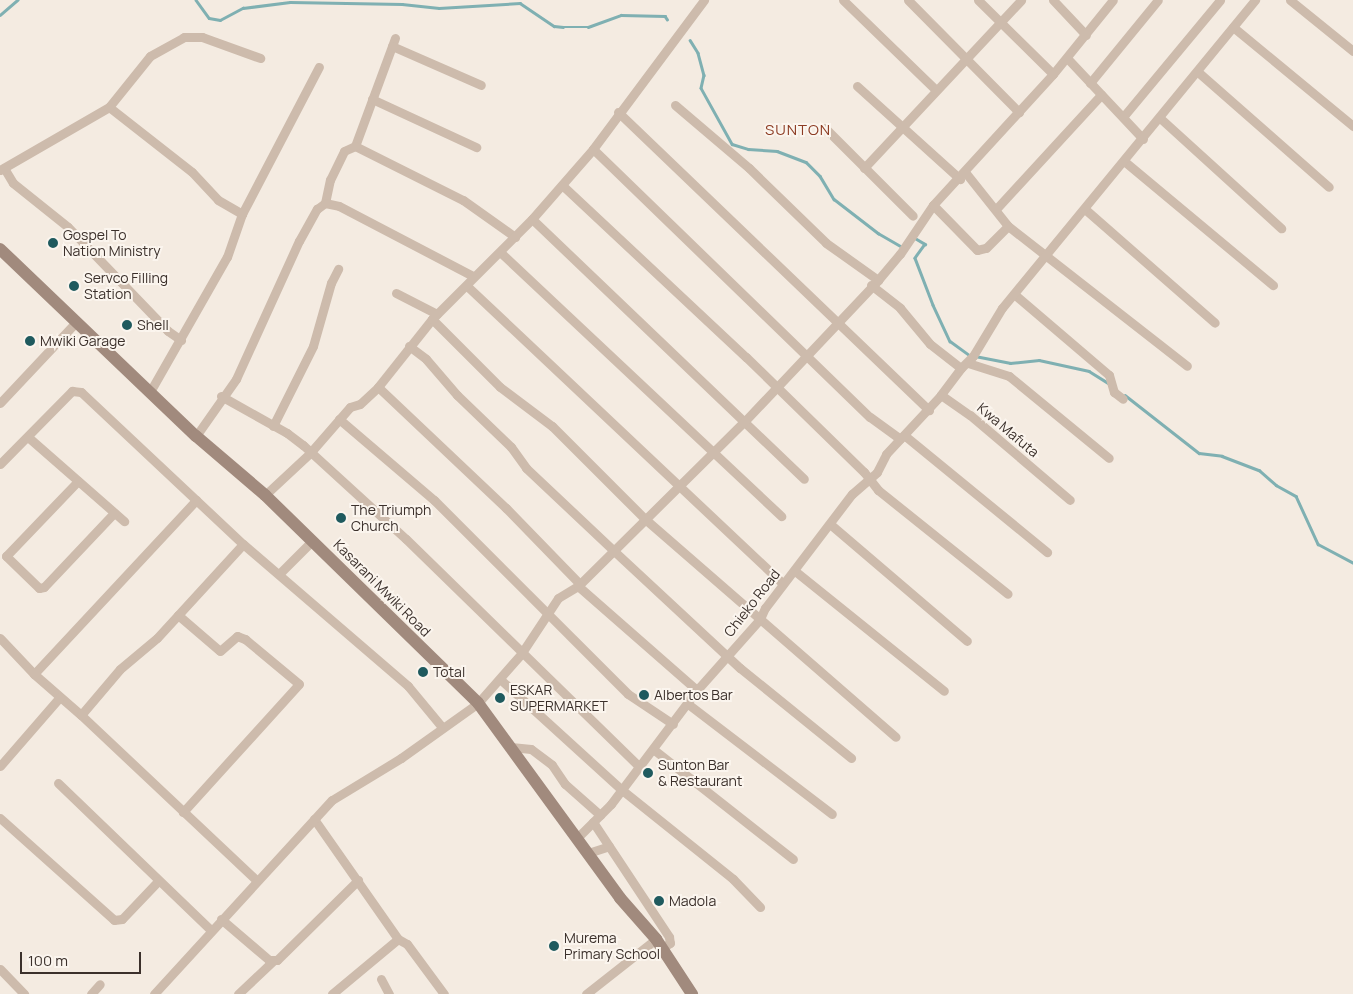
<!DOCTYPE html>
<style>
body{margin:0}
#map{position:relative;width:1353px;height:994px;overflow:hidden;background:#f4ebe1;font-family:Manrope,sans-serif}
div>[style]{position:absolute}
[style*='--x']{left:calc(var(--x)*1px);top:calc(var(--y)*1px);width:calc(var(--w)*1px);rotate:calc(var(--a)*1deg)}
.stream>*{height:2.5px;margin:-1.25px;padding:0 1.25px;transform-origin:1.25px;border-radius:1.25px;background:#7fb0b2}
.minor>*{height:9px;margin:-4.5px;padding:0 4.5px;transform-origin:4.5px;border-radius:4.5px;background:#cdbbac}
.secondary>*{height:12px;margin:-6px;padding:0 6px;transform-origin:6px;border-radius:6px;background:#a18a7d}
.dots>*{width:14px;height:14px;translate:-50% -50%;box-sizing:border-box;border:2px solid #fbf5ee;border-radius:50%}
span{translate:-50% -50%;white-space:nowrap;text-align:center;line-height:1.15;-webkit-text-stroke:4px #fbf5ee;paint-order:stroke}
.poi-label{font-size:14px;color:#3b302b}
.left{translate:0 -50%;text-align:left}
.street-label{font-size:14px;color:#3b302b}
.neighbourhood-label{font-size:15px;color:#8c3b22;letter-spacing:1px}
.scale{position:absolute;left:20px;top:952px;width:121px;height:22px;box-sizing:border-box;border:2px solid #3b302b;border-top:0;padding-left:6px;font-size:15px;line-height:18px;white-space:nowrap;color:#3b302b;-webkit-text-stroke:4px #fbf5ee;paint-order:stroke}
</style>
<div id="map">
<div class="stream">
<i style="--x:196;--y:0;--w:22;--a:54"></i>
<i style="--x:209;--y:18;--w:11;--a:10"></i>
<i style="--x:220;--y:20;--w:26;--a:-28"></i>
<i style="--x:243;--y:8;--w:47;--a:-7.3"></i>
<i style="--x:290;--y:2;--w:112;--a:1"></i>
<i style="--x:402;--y:4;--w:37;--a:6"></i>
<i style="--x:439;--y:8;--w:81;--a:-3.5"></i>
<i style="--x:520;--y:3;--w:41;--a:34.1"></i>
<i style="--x:554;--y:26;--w:9;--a:6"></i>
<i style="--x:563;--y:27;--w:25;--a:0"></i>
<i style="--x:588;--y:27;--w:35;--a:-20"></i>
<i style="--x:621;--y:15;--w:44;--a:1.3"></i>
<i style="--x:665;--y:16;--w:4;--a:56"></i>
<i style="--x:0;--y:15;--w:23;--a:-41"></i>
<i style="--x:690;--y:40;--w:15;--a:58"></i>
<i style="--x:698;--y:53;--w:23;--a:75"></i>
<i style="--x:704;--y:75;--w:13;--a:103"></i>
<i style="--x:701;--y:88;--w:64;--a:61"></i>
<i style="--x:732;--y:144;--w:17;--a:17"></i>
<i style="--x:748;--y:149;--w:29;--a:4"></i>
<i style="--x:777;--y:151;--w:31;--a:21"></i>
<i style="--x:806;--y:162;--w:20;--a:45"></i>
<i style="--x:820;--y:176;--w:27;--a:59"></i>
<i style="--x:834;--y:199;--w:56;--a:37.7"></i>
<i style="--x:878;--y:233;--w:28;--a:30"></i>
<i style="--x:915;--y:238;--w:12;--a:31"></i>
<i style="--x:925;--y:244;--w:17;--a:126"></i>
<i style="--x:915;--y:258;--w:50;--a:69"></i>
<i style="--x:933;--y:305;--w:40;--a:65"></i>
<i style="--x:950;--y:341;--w:24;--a:36"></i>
<i style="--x:975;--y:356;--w:36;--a:11"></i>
<i style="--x:1010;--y:363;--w:29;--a:-6"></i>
<i style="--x:1039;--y:360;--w:51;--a:12.4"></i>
<i style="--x:1089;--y:371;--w:22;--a:32"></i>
<i style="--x:1125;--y:395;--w:94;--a:38.1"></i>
<i style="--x:1199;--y:453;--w:23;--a:7"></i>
<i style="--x:1222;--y:456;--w:40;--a:21"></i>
<i style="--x:1259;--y:470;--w:23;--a:41"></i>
<i style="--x:1276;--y:485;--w:23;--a:29"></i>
<i style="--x:1296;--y:496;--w:53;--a:65.4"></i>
<i style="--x:1318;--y:544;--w:40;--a:28"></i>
</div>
<div class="minor">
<i style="--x:843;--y:0;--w:129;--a:44.1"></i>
<i style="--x:908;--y:0;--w:158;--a:45.3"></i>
<i style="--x:978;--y:0;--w:105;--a:44.6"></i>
<i style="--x:1053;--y:0;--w:48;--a:46.7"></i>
<i style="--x:1290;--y:0;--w:81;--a:39"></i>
<i style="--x:1233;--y:27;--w:156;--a:39.5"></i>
<i style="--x:395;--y:38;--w:115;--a:110.3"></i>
<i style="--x:355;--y:146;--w:121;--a:26.6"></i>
<i style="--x:463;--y:200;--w:64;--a:35.4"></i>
<i style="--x:392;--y:46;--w:97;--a:23.7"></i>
<i style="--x:1067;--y:58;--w:111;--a:46.8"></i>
<i style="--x:1198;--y:72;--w:174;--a:41.3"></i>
<i style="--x:1090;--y:83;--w:107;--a:-50.7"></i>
<i style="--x:857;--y:86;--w:139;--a:42.1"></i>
<i style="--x:372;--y:99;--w:115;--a:24.8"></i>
<i style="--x:675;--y:105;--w:97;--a:40.4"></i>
<i style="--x:749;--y:168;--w:107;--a:44.2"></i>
<i style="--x:826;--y:243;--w:64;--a:35.4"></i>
<i style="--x:109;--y:107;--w:105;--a:38.1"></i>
<i style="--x:192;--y:172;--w:38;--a:47"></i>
<i style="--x:218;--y:200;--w:28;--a:30"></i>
<i style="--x:618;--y:112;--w:431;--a:43.8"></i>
<i style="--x:1123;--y:117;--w:152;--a:-50.3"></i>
<i style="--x:1160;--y:118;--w:164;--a:42.3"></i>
<i style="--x:825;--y:128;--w:124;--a:45"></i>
<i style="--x:593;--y:149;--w:385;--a:44.1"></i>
<i style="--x:870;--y:417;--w:37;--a:36"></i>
<i style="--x:1124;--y:161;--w:194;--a:39.8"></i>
<i style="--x:4;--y:168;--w:17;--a:59"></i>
<i style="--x:13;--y:183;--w:70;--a:38.7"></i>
<i style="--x:68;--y:227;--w:144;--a:46.1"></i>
<i style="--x:168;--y:331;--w:16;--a:35"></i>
<i style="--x:864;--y:168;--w:230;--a:-46.9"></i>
<i style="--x:0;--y:170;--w:126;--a:-30"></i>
<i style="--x:109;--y:107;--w:65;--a:-51.2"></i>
<i style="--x:150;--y:56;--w:39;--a:-29"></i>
<i style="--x:184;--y:37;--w:18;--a:0"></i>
<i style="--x:202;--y:37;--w:62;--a:19.9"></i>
<i style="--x:965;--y:172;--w:69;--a:51.5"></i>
<i style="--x:1008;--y:226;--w:227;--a:38"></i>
<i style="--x:562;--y:185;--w:252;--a:43.1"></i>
<i style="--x:746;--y:357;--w:165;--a:44.3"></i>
<i style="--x:864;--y:472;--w:23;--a:52"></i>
<i style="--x:878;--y:490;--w:166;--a:38.7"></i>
<i style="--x:325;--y:203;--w:24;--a:-78"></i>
<i style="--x:330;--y:180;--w:32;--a:-64"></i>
<i style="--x:344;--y:151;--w:12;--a:-24"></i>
<i style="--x:933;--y:205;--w:63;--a:45.6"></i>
<i style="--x:977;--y:250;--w:9;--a:-13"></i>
<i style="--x:986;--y:248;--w:31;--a:-45"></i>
<i style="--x:997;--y:208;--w:154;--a:-47.4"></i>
<i style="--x:1086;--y:210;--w:171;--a:41.2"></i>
<i style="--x:532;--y:219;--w:376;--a:43.7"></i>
<i style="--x:500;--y:252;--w:386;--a:43.2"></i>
<i style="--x:871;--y:285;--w:37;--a:38"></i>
<i style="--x:900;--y:308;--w:47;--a:50.2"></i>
<i style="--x:930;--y:344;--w:39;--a:38"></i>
<i style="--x:961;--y:368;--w:34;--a:127"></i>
<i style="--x:467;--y:286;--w:434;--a:43.3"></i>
<i style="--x:396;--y:293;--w:46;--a:27.1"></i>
<i style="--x:1014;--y:294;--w:125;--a:40.5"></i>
<i style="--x:1109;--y:375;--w:18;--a:74"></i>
<i style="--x:1114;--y:392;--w:11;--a:38"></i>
<i style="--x:432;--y:319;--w:96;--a:45"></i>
<i style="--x:500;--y:387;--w:65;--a:36.9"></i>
<i style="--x:552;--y:426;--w:132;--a:45"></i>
<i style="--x:645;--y:519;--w:332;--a:41"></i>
<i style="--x:409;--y:346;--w:21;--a:37"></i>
<i style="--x:426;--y:359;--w:48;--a:49.3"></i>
<i style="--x:457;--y:395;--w:75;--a:43.9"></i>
<i style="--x:511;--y:447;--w:26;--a:54"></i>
<i style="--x:526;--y:468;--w:121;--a:43.3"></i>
<i style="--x:614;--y:551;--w:172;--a:42.9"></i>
<i style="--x:740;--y:668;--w:143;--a:39"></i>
<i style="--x:968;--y:363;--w:43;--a:17.6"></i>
<i style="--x:1009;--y:376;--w:129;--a:39.4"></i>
<i style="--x:961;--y:368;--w:17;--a:-45"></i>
<i style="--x:973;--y:356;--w:56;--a:-58.9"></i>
<i style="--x:1002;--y:308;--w:399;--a:-50.6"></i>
<i style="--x:378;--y:387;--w:176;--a:43.4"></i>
<i style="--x:506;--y:508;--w:105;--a:45.8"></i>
<i style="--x:151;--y:390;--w:153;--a:-60.3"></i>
<i style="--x:227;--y:257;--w:46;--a:-70.8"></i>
<i style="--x:242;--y:214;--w:166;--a:-62.4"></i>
<i style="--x:221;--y:396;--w:76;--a:29.3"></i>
<i style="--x:287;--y:433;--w:20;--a:37"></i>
<i style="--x:303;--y:445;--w:139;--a:42.4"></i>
<i style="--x:406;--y:539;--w:325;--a:44.3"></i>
<i style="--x:0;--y:403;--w:110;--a:-46.8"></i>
<i style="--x:339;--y:419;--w:125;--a:40.5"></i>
<i style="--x:434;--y:500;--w:274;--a:45"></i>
<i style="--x:628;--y:694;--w:54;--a:33.7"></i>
<i style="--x:273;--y:426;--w:89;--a:-63.4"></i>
<i style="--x:313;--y:346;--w:66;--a:-74.1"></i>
<i style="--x:331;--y:283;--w:16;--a:-63"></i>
<i style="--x:904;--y:435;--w:185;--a:39.3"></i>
<i style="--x:196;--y:436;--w:70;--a:-54.9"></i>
<i style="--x:236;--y:379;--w:152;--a:-65.5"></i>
<i style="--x:299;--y:241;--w:37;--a:-61"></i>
<i style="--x:317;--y:209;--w:10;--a:-37"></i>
<i style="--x:325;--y:203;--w:14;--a:12"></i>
<i style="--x:339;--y:206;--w:151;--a:27.6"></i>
<i style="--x:28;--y:437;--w:128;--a:41.2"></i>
<i style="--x:0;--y:464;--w:103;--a:-45.4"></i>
<i style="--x:72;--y:391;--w:9;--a:6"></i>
<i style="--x:81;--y:392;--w:222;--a:43.2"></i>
<i style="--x:243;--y:544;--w:218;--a:40.7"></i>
<i style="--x:408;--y:686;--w:53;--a:50.3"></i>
<i style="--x:78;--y:481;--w:104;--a:133.8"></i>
<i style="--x:6;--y:556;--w:46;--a:44.1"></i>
<i style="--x:39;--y:588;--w:5;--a:-11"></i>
<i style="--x:44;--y:587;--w:102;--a:-46.6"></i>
<i style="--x:265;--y:495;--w:62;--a:-43"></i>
<i style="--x:310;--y:453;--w:61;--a:-49"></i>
<i style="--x:350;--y:407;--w:10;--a:-17"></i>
<i style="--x:360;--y:404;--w:25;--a:-43"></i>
<i style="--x:378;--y:387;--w:87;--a:-51.5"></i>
<i style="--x:432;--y:319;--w:141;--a:-45"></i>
<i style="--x:532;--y:219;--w:93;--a:-48.9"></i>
<i style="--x:593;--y:149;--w:186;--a:-53.3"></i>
<i style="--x:830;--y:524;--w:180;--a:40.5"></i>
<i style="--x:795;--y:571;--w:191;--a:38.8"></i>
<i style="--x:279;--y:574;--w:47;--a:-45"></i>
<i style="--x:578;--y:586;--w:158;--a:41.2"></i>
<i style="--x:178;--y:615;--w:55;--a:40.6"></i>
<i style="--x:220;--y:651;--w:23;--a:-41"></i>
<i style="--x:237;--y:636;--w:9;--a:21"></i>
<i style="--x:245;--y:639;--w:70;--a:39.8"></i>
<i style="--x:299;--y:684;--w:173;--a:132.2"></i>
<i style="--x:0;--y:638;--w:50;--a:46.6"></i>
<i style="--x:34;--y:674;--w:62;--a:41.1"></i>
<i style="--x:81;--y:715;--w:241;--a:43.3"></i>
<i style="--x:34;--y:674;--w:238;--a:-47"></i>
<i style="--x:501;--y:680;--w:164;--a:42.3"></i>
<i style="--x:622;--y:790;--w:142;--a:38.7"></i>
<i style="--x:733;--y:879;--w:39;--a:46"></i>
<i style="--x:688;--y:704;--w:181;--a:37.4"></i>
<i style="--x:81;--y:715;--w:60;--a:-49.7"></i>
<i style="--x:120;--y:669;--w:48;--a:-40"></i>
<i style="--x:157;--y:638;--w:127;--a:-47.5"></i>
<i style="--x:511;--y:747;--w:20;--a:6"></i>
<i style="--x:531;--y:749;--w:26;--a:37"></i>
<i style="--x:552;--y:765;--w:23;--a:56"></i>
<i style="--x:565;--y:784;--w:47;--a:41.5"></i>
<i style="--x:653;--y:749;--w:178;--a:38.2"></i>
<i style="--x:0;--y:766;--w:91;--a:-49"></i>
<i style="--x:58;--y:783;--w:212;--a:43.9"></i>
<i style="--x:0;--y:818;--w:153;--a:41.8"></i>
<i style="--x:114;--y:920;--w:8;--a:-7"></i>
<i style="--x:122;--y:919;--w:52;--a:-46.5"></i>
<i style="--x:314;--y:819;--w:146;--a:55"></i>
<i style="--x:398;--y:939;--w:86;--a:140.2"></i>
<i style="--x:593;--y:822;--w:138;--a:56.5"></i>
<i style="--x:669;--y:937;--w:6;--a:81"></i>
<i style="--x:670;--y:943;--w:9;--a:148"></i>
<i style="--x:577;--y:838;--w:48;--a:-45"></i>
<i style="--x:611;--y:804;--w:143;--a:-53"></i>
<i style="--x:697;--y:690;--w:95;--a:-48.4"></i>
<i style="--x:760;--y:619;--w:12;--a:-66"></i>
<i style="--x:765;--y:608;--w:143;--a:-52.7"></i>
<i style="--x:852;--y:494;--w:33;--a:-41"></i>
<i style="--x:877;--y:472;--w:20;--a:-63"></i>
<i style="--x:886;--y:454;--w:81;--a:-47"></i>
<i style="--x:941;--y:395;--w:35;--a:35"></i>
<i style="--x:970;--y:415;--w:131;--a:40.4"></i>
<i style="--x:588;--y:853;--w:22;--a:-18"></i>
<i style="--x:221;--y:919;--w:63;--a:40.5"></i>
<i style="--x:269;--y:960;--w:8;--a:0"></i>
<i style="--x:277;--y:960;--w:114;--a:-44.6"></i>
<i style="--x:398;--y:939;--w:10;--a:29"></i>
<i style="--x:407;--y:944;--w:62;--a:53.5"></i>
<i style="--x:0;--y:969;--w:35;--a:46"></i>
<i style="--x:381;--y:979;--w:17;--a:62"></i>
<i style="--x:91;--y:994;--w:13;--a:-48"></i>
<i style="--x:154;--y:994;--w:263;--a:-47.5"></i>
<i style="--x:332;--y:800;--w:81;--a:-31.3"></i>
<i style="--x:401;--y:758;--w:95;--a:-35.5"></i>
<i style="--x:478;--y:703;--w:65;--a:-48.7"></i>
<i style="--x:521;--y:654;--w:67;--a:-56.5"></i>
<i style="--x:558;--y:598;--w:23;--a:-31"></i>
<i style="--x:578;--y:586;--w:232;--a:-44.7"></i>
<i style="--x:743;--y:423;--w:197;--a:-46.6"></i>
<i style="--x:878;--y:280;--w:34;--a:-50"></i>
<i style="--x:900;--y:254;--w:59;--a:-56"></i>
<i style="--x:933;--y:205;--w:178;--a:-47.5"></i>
<i style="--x:1053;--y:74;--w:95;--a:-51"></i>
<i style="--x:238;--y:994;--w:48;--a:-43.3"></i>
<i style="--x:586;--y:994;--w:89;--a:-38.2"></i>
</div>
<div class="secondary">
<i style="--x:0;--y:249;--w:271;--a:43.7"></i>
<i style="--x:196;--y:436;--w:91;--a:40.5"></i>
<i style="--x:265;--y:495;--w:298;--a:44.3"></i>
<i style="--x:478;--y:703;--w:241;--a:53.9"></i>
<i style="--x:620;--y:898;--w:55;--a:48.7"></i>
<i style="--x:656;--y:939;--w:66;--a:56.8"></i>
</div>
<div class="dots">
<i style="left:53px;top:243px;background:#1f5a5e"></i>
<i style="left:74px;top:286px;background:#1f5a5e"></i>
<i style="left:127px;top:325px;background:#1f5a5e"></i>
<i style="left:30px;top:341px;background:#1f5a5e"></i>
<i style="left:341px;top:518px;background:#1f5a5e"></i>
<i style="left:423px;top:672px;background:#1f5a5e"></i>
<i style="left:644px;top:695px;background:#1f5a5e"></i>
<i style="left:500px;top:698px;background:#1f5a5e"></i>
<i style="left:648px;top:773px;background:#1f5a5e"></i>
<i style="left:659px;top:901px;background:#1f5a5e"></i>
<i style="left:554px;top:946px;background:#1f5a5e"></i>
</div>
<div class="poi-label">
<span class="left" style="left:63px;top:243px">Gospel To<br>Nation Ministry</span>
<span class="left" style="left:84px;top:286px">Servco Filling<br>Station</span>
<span class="left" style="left:137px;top:325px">Shell</span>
<span class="left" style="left:40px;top:341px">Mwiki Garage</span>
<span class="left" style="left:351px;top:518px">The Triumph<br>Church</span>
<span class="left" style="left:433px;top:672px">Total</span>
<span class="left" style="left:510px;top:698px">ESKAR<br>SUPERMARKET</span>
<span class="left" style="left:654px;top:695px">Albertos Bar</span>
<span class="left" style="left:658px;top:773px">Sunton Bar<br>&amp; Restaurant</span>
<span class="left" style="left:669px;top:901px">Madola</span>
<span class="left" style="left:564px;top:946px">Murema<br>Primary School</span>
</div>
<div class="street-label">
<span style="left:1008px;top:430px;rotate:40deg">Kwa Mafuta</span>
<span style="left:382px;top:588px;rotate:45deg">Kasarani Mwiki Road</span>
<span style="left:752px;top:603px;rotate:-52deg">Chieko Road</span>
</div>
<div class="neighbourhood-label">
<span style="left:798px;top:130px">SUNTON</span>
</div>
<div class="scale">100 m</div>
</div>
